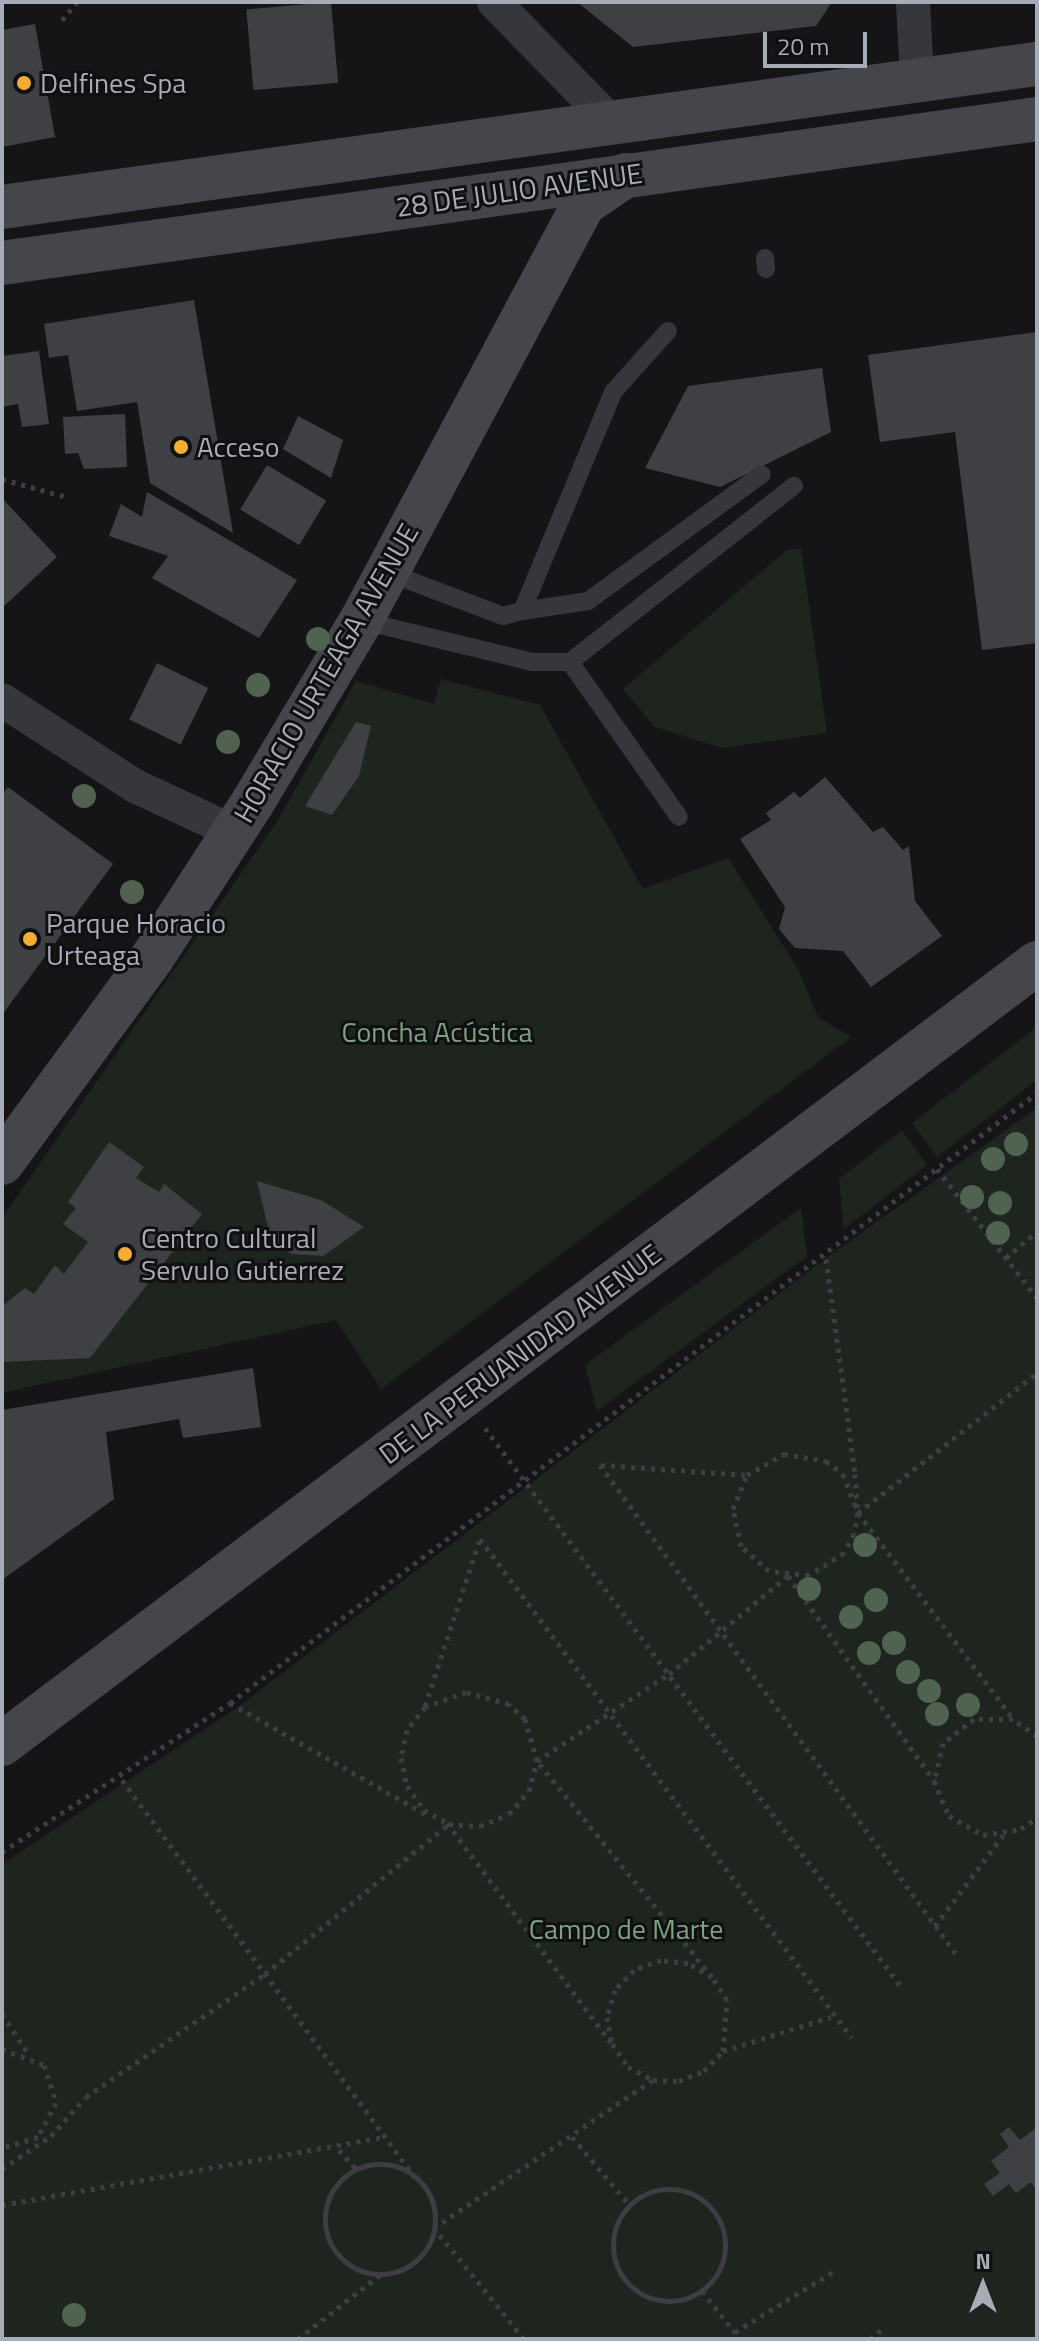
<!DOCTYPE html>
<meta charset="utf-8">
<style>
body{margin:0}
#map{position:relative;width:1039px;height:2341px;overflow:hidden;background:#151517;font-family:"Titillium Web",sans-serif}
div>[style]{position:absolute}
[style*='--x']{left:calc(var(--x)*1px);top:calc(var(--y)*1px);width:calc(var(--w)*1px);rotate:calc(var(--a)*1deg)}
.green>*{inset:0;background:#1d251e}
.building>*{inset:0;background:#3f4044;transform-origin:0 0}
.path>*{height:5px;margin-top:-2.5px;transform-origin:0;background:repeating-linear-gradient(90deg,#3c3e43 0 4px,transparent 0 10px)}
.path>.ring{margin:-2.5px;padding:0;box-sizing:content-box;background:none;border:5px solid #3c3e43;border-radius:50%}
.lane>*{height:18px;margin:-9px;padding:0 9px;transform-origin:9px;border-radius:9px;background:#36373c}
.street>*{height:34px;margin:-17px;padding:0 17px;transform-origin:17px;border-radius:17px;background:#36373c}
.secondary>*{height:44px;margin:-22px;padding:0 22px;transform-origin:22px;border-radius:22px;background:#44464c}
.trees>*{width:24px;height:24px;margin:-12px;border-radius:50%;background:#4f6350}
.dots>*{width:22px;height:22px;translate:-50% -50%;box-sizing:border-box;border:4px solid #101012;border-radius:50%}
span{translate:-50% -50%;white-space:nowrap;text-align:center;line-height:1.15;-webkit-text-stroke:6px #101012;paint-order:stroke}
.poi-label{font-size:28px;color:#a7acb7}
.left{translate:0 -50%;text-align:left}
.street-label{font-size:28px;color:#a7acb7}
.park-label{font-size:28px;color:#7ea27f}
.frame{position:absolute;inset:0;border:4px solid #a7acb7;pointer-events:none}
.north{position:absolute;left:943px;top:2245px;width:80px;height:80px;-webkit-text-stroke:6px #101012;paint-order:stroke;rotate:0deg;font-size:22px;font-weight:700;line-height:32px;text-align:center;color:#a7acb7}
.north::after{content:'';display:block;margin:auto;width:28px;height:36px;background:#a7acb7;clip-path:polygon(50% 0,100% 100%,50% 72%,0 100%)}
.scale{position:absolute;left:763px;top:32px;width:104px;height:36px;box-sizing:border-box;border:4px solid #a7acb7;border-top:0;padding-left:10px;font-size:24px;line-height:28px;white-space:nowrap;color:#a7acb7;-webkit-text-stroke:6px #101012;paint-order:stroke}
</style>
<div id="map">
<div class="green">
<i style="clip-path:polygon(801px 548px,827px 733px,722px 748px,655px 727px,623px 689px,787px 550px)"></i>
<i style="clip-path:polygon(441px 679px,540px 705px,643px 889px,728px 858px,798px 969px,818px 1017px,851px 1037px,381px 1389px,336px 1320px,2px 1393px,2px 1218px,278px 820px,356px 681px,434px 704px)"></i>
<i style="clip-path:polygon(1037px 1027px,1037px 1080px,937px 1157px,912px 1123px)"></i>
<i style="clip-path:polygon(1037px 1108px,1037px 2339px,2px 2339px,2px 1864px,238px 1707px,826px 1258px)"></i>
<i style="clip-path:polygon(902px 1130px,927px 1165px,844px 1229px,839px 1179px)"></i>
<i style="clip-path:polygon(801px 1208px,807px 1256px,597px 1411px,585px 1365px)"></i>
</div>
<div class="building">
<i style="left:331px;top:2px;width:81px;height:85px;rotate:85deg"></i>
<i style="clip-path:polygon(577px 2px,832px 2px,816px 26px,633px 47px)"></i>
<i style="clip-path:polygon(35px 24px,55px 137px,2px 147px,2px 30px)"></i>
<i style="clip-path:polygon(194px 300px,233px 533px,150px 483px,137px 402px,77px 411px,68px 355px,49px 358px,44px 324px)"></i>
<i style="clip-path:polygon(1037px 332px,1037px 643px,982px 650px,955px 432px,880px 442px,868px 355px)"></i>
<i style="clip-path:polygon(39px 351px,49px 424px,22px 427px,18px 404px,2px 407px,2px 356px)"></i>
<i style="clip-path:polygon(822px 368px,831px 432px,720px 487px,645px 468px,688px 386px)"></i>
<i style="clip-path:polygon(125px 414px,127px 467px,84px 469px,78px 453px,65px 454px,63px 417px)"></i>
<i style="clip-path:polygon(298px 416px,343px 440px,331px 478px,283px 449px)"></i>
<i style="left:267px;top:465px;width:69px;height:52px;rotate:31deg"></i>
<i style="clip-path:polygon(147px 492px,297px 580px,259px 638px,152px 578px,168px 556px,109px 536px,121px 504px,142px 517px)"></i>
<i style="clip-path:polygon(2px 498px,57px 557px,2px 608px)"></i>
<i style="left:157px;top:663px;width:57px;height:63px;rotate:26deg"></i>
<i style="clip-path:polygon(356px 722px,371px 726px,359px 776px,332px 815px,305px 806px)"></i>
<i style="clip-path:polygon(825px 777px,873px 832px,883px 827px,903px 850px,909px 846px,915px 901px,942px 936px,871px 987px,843px 951px,795px 948px,779px 929px,785px 907px,740px 839px,771px 820px,766px 813px,794px 792px,800px 798px)"></i>
<i style="clip-path:polygon(8px 787px,113px 864px,2px 1015px,2px 795px)"></i>
<i style="clip-path:polygon(109px 1142px,144px 1167px,136px 1178px,159px 1192px,164px 1184px,202px 1214px,90px 1358px,2px 1362px,2px 1306px,25px 1288px,34px 1294px,55px 1265px,64px 1274px,88px 1242px,63px 1224px,76px 1208px,68px 1202px)"></i>
<i style="clip-path:polygon(257px 1181px,321px 1200px,364px 1227px,323px 1256px,292px 1254px,270px 1236px)"></i>
<i style="clip-path:polygon(253px 1368px,261px 1427px,183px 1438px,179px 1419px,106px 1432px,114px 1499px,2px 1580px,2px 1410px)"></i>
<i style="clip-path:polygon(1009px 2127px,1020px 2140px,1037px 2127px,1037px 2191px,1031px 2182px,1016px 2193px,1009px 2184px,993px 2196px,984px 2184px,1000px 2173px,991px 2161px,1009px 2147px,1000px 2134px)"></i>
</div>
<div class="path">
<i style="--x:62;--y:20;--w:23;--a:-50"></i>
<i style="--x:2;--y:479;--w:67;--a:15.5"></i>
<i style="--x:937;--y:1169;--w:163;--a:52.2"></i>
<i style="--x:1006;--y:1258;--w:41;--a:-41.1"></i>
<i style="--x:826;--y:1259;--w:217;--a:82.3"></i>
<i style="--x:855;--y:1474;--w:39;--a:86"></i>
<i style="--x:858;--y:1513;--w:21;--a:101"></i>
<i style="--x:854;--y:1534;--w:21;--a:118"></i>
<i style="--x:844;--y:1553;--w:41;--a:147.8"></i>
<i style="--x:809;--y:1575;--w:40;--a:-174.3"></i>
<i style="--x:769;--y:1571;--w:38;--a:-138"></i>
<i style="--x:741;--y:1546;--w:38;--a:-102"></i>
<i style="--x:733;--y:1509;--w:37;--a:-68"></i>
<i style="--x:747;--y:1475;--w:43;--a:-29.6"></i>
<i style="--x:784;--y:1454;--w:43;--a:9.5"></i>
<i style="--x:826;--y:1461;--w:21;--a:37"></i>
<i style="--x:843;--y:1474;--w:42;--a:69"></i>
<i style="--x:858;--y:1513;--w:258;--a:53"></i>
<i style="--x:485;--y:1428;--w:698;--a:53.33"></i>
<i style="--x:600;--y:1465;--w:610;--a:53.94"></i>
<i style="--x:601;--y:1465;--w:146;--a:3.9"></i>
<i style="--x:858;--y:1513;--w:227;--a:-38"></i>
<i style="--x:480;--y:1539;--w:622;--a:53.3"></i>
<i style="--x:230;--y:1703;--w:227;--a:29.6"></i>
<i style="--x:425;--y:1706;--w:176;--a:-71.8"></i>
<i style="--x:1037;--y:1736;--w:29;--a:-145"></i>
<i style="--x:1013;--y:1719;--w:39;--a:180"></i>
<i style="--x:974;--y:1719;--w:39;--a:142"></i>
<i style="--x:943;--y:1743;--w:39;--a:103"></i>
<i style="--x:934;--y:1781;--w:38;--a:67"></i>
<i style="--x:949;--y:1816;--w:39;--a:29"></i>
<i style="--x:983;--y:1835;--w:38;--a:-9"></i>
<i style="--x:1021;--y:1829;--w:19;--a:-35"></i>
<i style="--x:122;--y:1780;--w:492;--a:53.6"></i>
<i style="--x:447;--y:1823;--w:276;--a:53.3"></i>
<i style="--x:2;--y:1852;--w:272;--a:-33.2"></i>
<i style="--x:230;--y:1703;--w:1012;--a:-37.09"></i>
<i style="--x:935;--y:1926;--w:114;--a:-53.2"></i>
<i style="--x:712;--y:1977;--w:278;--a:-129"></i>
<i style="--x:537;--y:1761;--w:44;--a:-105.9"></i>
<i style="--x:525;--y:1719;--w:22;--a:-137"></i>
<i style="--x:509;--y:1704;--w:45;--a:-164.4"></i>
<i style="--x:466;--y:1692;--w:44;--a:159.9"></i>
<i style="--x:425;--y:1707;--w:29;--a:128"></i>
<i style="--x:407;--y:1730;--w:29;--a:102"></i>
<i style="--x:401;--y:1758;--w:29;--a:78"></i>
<i style="--x:407;--y:1786;--w:29;--a:55"></i>
<i style="--x:424;--y:1810;--w:29;--a:29"></i>
<i style="--x:449;--y:1824;--w:31;--a:4"></i>
<i style="--x:480;--y:1826;--w:31;--a:-22"></i>
<i style="--x:509;--y:1814;--w:30;--a:-49"></i>
<i style="--x:529;--y:1791;--w:31;--a:-75"></i>
<i style="--x:537;--y:1761;--w:158;--a:-33.4"></i>
<i style="--x:669;--y:1674;--w:154;--a:-39.5"></i>
<i style="--x:788;--y:1576;--w:252;--a:54.5"></i>
<i style="--x:2;--y:2014;--w:47;--a:56.3"></i>
<i style="--x:2;--y:2049;--w:45;--a:20.9"></i>
<i style="--x:44;--y:2065;--w:40;--a:72"></i>
<i style="--x:56;--y:2103;--w:38;--a:118"></i>
<i style="--x:38;--y:2137;--w:38;--a:163"></i>
<i style="--x:723;--y:2051;--w:51;--a:-85.5"></i>
<i style="--x:727;--y:2000;--w:27;--a:-123"></i>
<i style="--x:712;--y:1977;--w:28;--a:-150"></i>
<i style="--x:688;--y:1963;--w:27;--a:-174"></i>
<i style="--x:661;--y:1960;--w:29;--a:160"></i>
<i style="--x:634;--y:1970;--w:28;--a:134"></i>
<i style="--x:615;--y:1990;--w:28;--a:107"></i>
<i style="--x:607;--y:2017;--w:27;--a:80"></i>
<i style="--x:612;--y:2044;--w:28;--a:55"></i>
<i style="--x:628;--y:2067;--w:28;--a:27"></i>
<i style="--x:653;--y:2080;--w:26;--a:2"></i>
<i style="--x:679;--y:2081;--w:27;--a:-22"></i>
<i style="--x:704;--y:2071;--w:28;--a:-46"></i>
<i style="--x:723;--y:2051;--w:113;--a:-17.5"></i>
<i style="--x:572;--y:2137;--w:88;--a:49.6"></i>
<i style="--x:339;--y:2150;--w:25;--a:48"></i>
<i class="ring" style="left:325px;top:2164px;width:105px;height:105px"></i>
<i style="--x:2;--y:2169;--w:59;--a:-34"></i>
<i style="--x:51;--y:2136;--w:52;--a:-48.1"></i>
<i style="--x:86;--y:2097;--w:217;--a:-34.5"></i>
<i style="--x:265;--y:1974;--w:237;--a:-39.2"></i>
<i class="ring" style="left:613px;top:2189px;width:107px;height:107px"></i>
<i style="--x:2;--y:2205;--w:387;--a:-10.1"></i>
<i style="--x:702;--y:2291;--w:61;--a:51.6"></i>
<i style="--x:735;--y:2332;--w:119;--a:-31.5"></i>
<i style="--x:298;--y:2339;--w:105;--a:-38.1"></i>
<i style="--x:524;--y:2339;--w:143;--a:-129"></i>
<i style="--x:434;--y:2228;--w:264;--a:-34.1"></i>
<i style="--x:870;--y:2339;--w:14;--a:-39"></i>
</div>
<div class="lane">
<i style="--x:765;--y:258;--w:11;--a:85"></i>
<i style="--x:387;--y:572;--w:124;--a:20.8"></i>
<i style="--x:503;--y:616;--w:20;--a:-15"></i>
<i style="--x:522;--y:611;--w:237;--a:-67.4"></i>
<i style="--x:613;--y:392;--w:82;--a:-48"></i>
<i style="--x:522;--y:611;--w:67;--a:-8.6"></i>
<i style="--x:588;--y:601;--w:215;--a:-36.1"></i>
<i style="--x:363;--y:621;--w:175;--a:13.6"></i>
<i style="--x:533;--y:662;--w:37;--a:0"></i>
<i style="--x:570;--y:662;--w:285;--a:-38.2"></i>
<i style="--x:570;--y:662;--w:189;--a:54.9"></i>
</div>
<div class="street">
<i style="--x:494;--y:2;--w:163;--a:45.7"></i>
<i style="--x:913;--y:2;--w:77;--a:87"></i>
<i style="--x:2;--y:700;--w:158;--a:32.9"></i>
<i style="--x:135;--y:786;--w:109;--a:24.9"></i>
</div>
<div class="secondary">
<i style="--x:2;--y:207;--w:1045;--a:-7.87"></i>
<i style="--x:2;--y:263;--w:1045;--a:-7.92"></i>
<i style="--x:2;--y:1163;--w:254;--a:-53.8"></i>
<i style="--x:152;--y:958;--w:186;--a:-57.1"></i>
<i style="--x:253;--y:802;--w:211;--a:-59.2"></i>
<i style="--x:361;--y:621;--w:473;--a:-61.9"></i>
<i style="--x:584;--y:204;--w:51;--a:-34.6"></i>
<i style="--x:2;--y:1744;--w:1297;--a:-37.04"></i>
</div>
<div class="trees">
<i style="left:318px;top:639px"></i>
<i style="left:258px;top:685px"></i>
<i style="left:228px;top:742px"></i>
<i style="left:84px;top:796px"></i>
<i style="left:132px;top:892px"></i>
<i style="left:1016px;top:1144px"></i>
<i style="left:993px;top:1159px"></i>
<i style="left:972px;top:1197px"></i>
<i style="left:1000px;top:1203px"></i>
<i style="left:998px;top:1233px"></i>
<i style="left:865px;top:1545px"></i>
<i style="left:809px;top:1589px"></i>
<i style="left:876px;top:1600px"></i>
<i style="left:851px;top:1617px"></i>
<i style="left:894px;top:1643px"></i>
<i style="left:869px;top:1653px"></i>
<i style="left:908px;top:1672px"></i>
<i style="left:929px;top:1691px"></i>
<i style="left:968px;top:1705px"></i>
<i style="left:937px;top:1714px"></i>
<i style="left:74px;top:2315px"></i>
</div>
<div class="dots">
<i style="left:24px;top:83px;background:#f3ad31"></i>
<i style="left:181px;top:447px;background:#f3ad31"></i>
<i style="left:30px;top:939px;background:#f3ad31"></i>
<i style="left:125px;top:1254px;background:#f3ad31"></i>
</div>
<div class="poi-label">
<span class="left" style="left:40px;top:83px">Delfines Spa</span>
<span class="left" style="left:197px;top:447px">Acceso</span>
<span class="left" style="left:46px;top:939px">Parque Horacio<br>Urteaga</span>
<span class="left" style="left:141px;top:1254px">Centro Cultural<br>Servulo Gutierrez</span>
</div>
<div class="street-label">
<span style="left:519px;top:190px;rotate:-8deg">28 DE JULIO AVENUE</span>
<span style="left:326px;top:673px;rotate:-60deg">HORACIO URTEAGA AVENUE</span>
<span style="left:520px;top:1354px;rotate:-37deg">DE LA PERUANIDAD AVENUE</span>
</div>
<div class="park-label">
<span style="left:437px;top:1032px">Concha Acústica</span>
<span style="left:626px;top:1929px">Campo de Marte</span>
</div>
<div class="frame"></div>
<div class="north">N</div>
<div class="scale">20 m</div>
</div>
